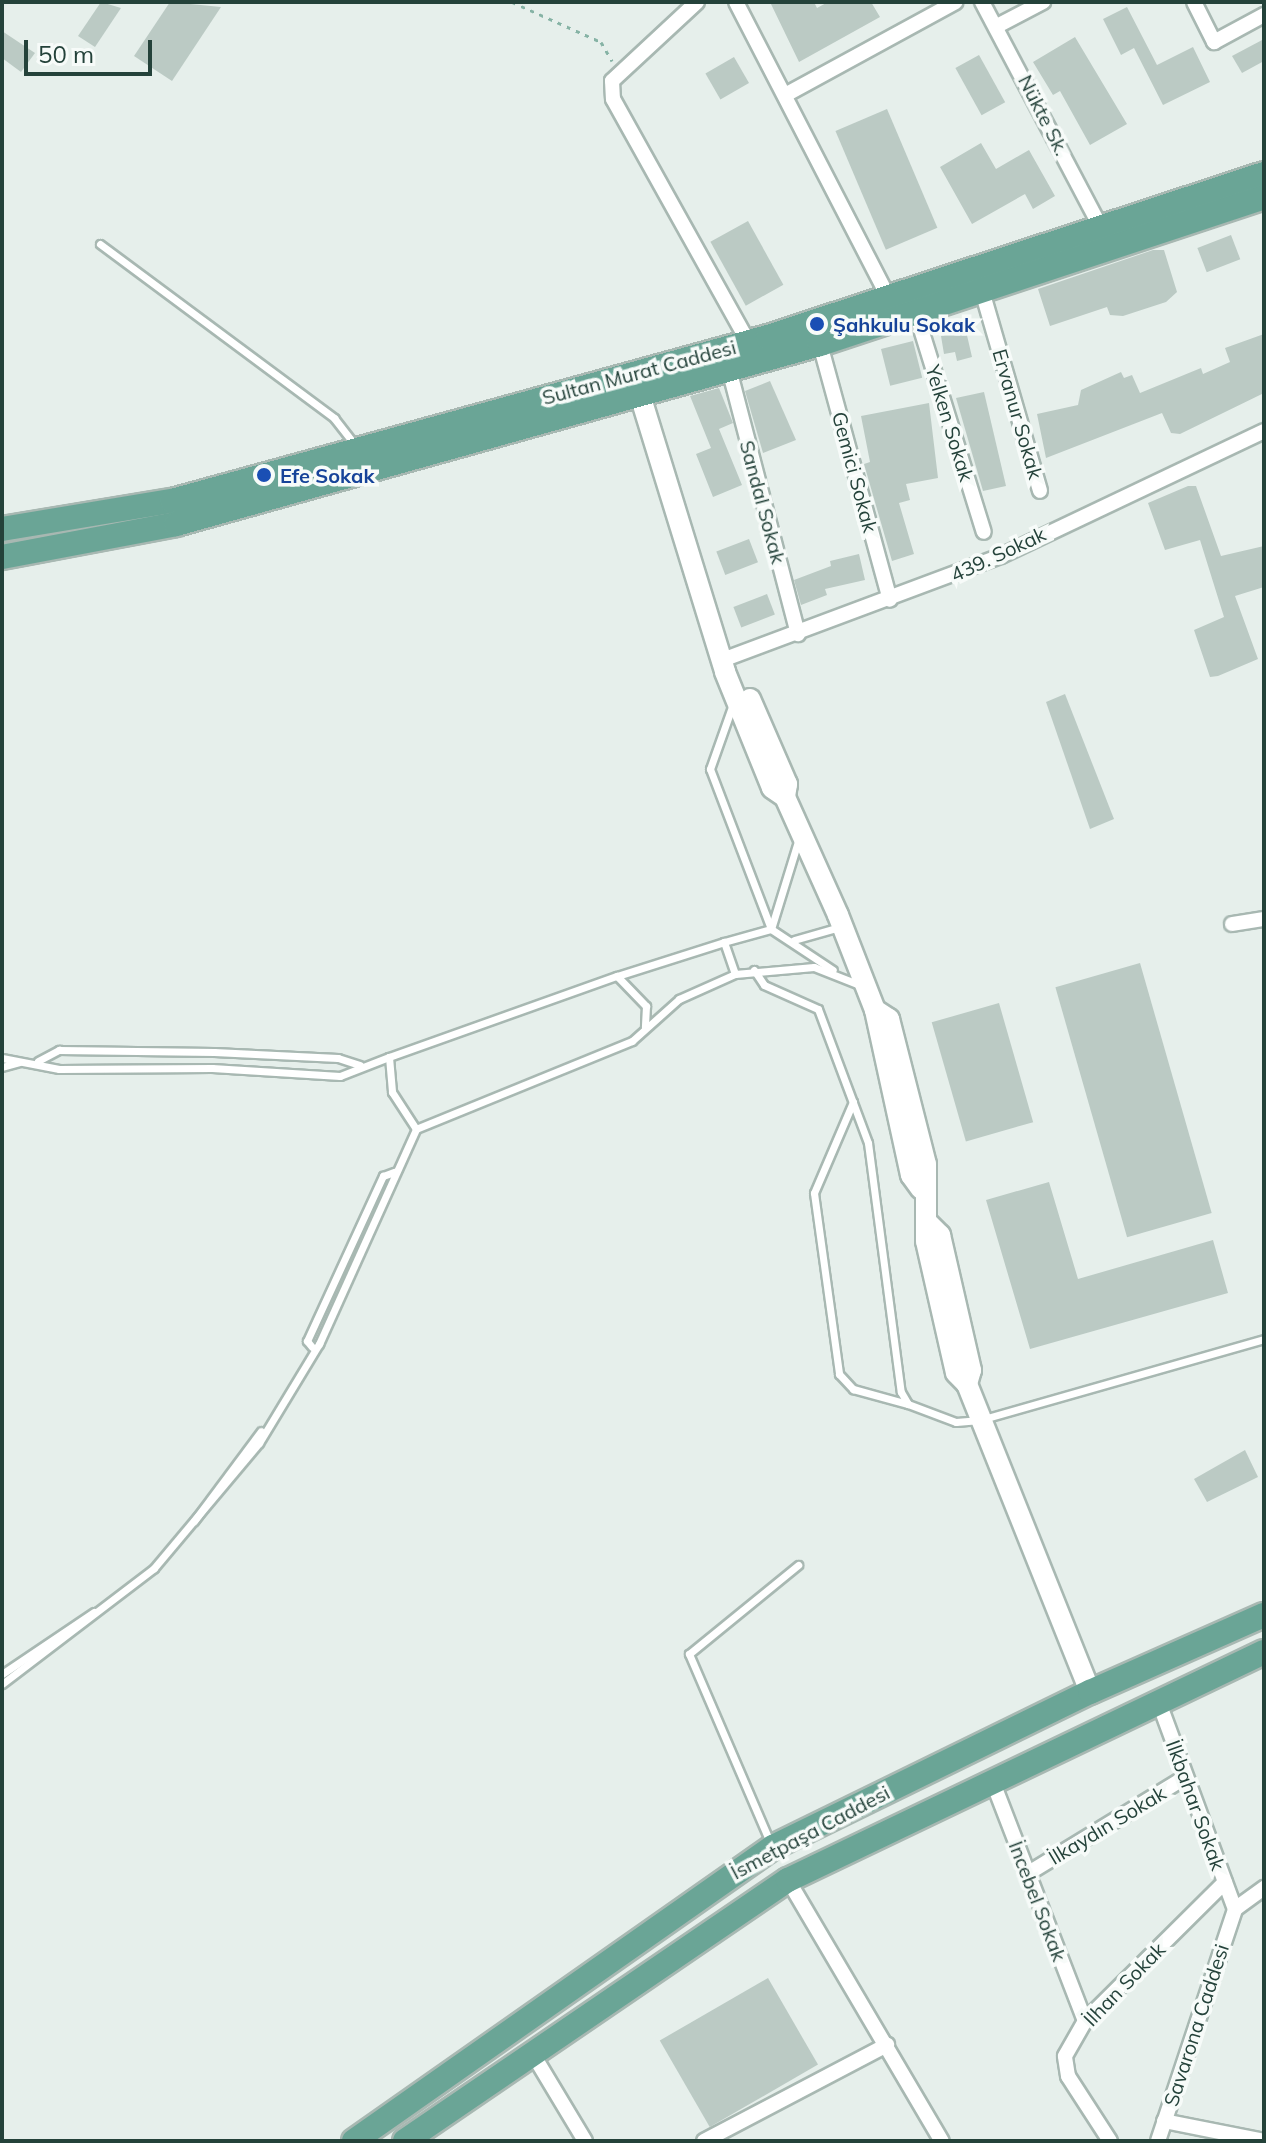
<!DOCTYPE html>
<meta charset="utf-8">
<style>
body{margin:0}
#map{position:relative;width:1266px;height:2143px;overflow:hidden;background:#e6efeb;font-family:Mulish,sans-serif}
div>[style]{position:absolute}
[style*='--x']{left:calc(var(--x)*1px);top:calc(var(--y)*1px);width:calc(var(--w)*1px);rotate:calc(var(--a)*1deg)}
.building>*{inset:0;background:#bbcac4;transform-origin:0 0}
.path>*{height:3px;margin-top:-1.5px;transform-origin:0;background:repeating-linear-gradient(90deg,#86b3a5 0 4px,transparent 0 10px)}
.roads{filter:drop-shadow(2px 0 #a8b8b2) drop-shadow(-2px 0 #a8b8b2) drop-shadow(0 2px #a8b8b2) drop-shadow(0 -2px #a8b8b2)}
.lane>*{height:7px;margin:-3.5px;padding:0 3.5px;transform-origin:3.5px;border-radius:3.5px;background:#fff}
.street>*{height:14px;margin:-7px;padding:0 7px;transform-origin:7px;border-radius:7px;background:#fff}
.secondary>*{height:20px;margin:-10px;padding:0 10px;transform-origin:10px;border-radius:10px;background:#fff}
.primary>*{height:24px;margin:-12px;padding:0 12px;transform-origin:12px;border-radius:12px;background:#6aa596}
.dots>*{width:22px;height:22px;translate:-50% -50%;box-sizing:border-box;border:4px solid #f7fbf9;border-radius:50%}
span{translate:-50% -50%;white-space:nowrap;text-align:center;line-height:1.15;-webkit-text-stroke:7px #f7fbf9;paint-order:stroke}
.street-label{font-size:20px;color:#24423a}
.transit-label{font-size:20px;color:#164399;font-weight:700}
.left{translate:0 -50%;text-align:left}
.frame{position:absolute;inset:0;border:4px solid #24423a;pointer-events:none}
.scale{position:absolute;left:24px;top:40px;width:128px;height:36px;box-sizing:border-box;border:4px solid #24423a;border-top:0;padding-left:10px;font-size:24px;line-height:28px;white-space:nowrap;color:#24423a;-webkit-text-stroke:6px #f7fbf9;paint-order:stroke}
</style>
<div id="map">
<div class="building">
<i style="clip-path:polygon(101px 2px,121px 8px,95px 47px,78px 36px)"></i>
<i style="clip-path:polygon(170px 2px,221px 7px,172px 81px,134px 56px)"></i>
<i style="clip-path:polygon(770px 2px,814px 2px,817px 8px,828px 2px,871px 2px,880px 17px,799px 62px)"></i>
<i style="clip-path:polygon(1127px 7px,1157px 65px,1193px 47px,1210px 82px,1163px 105px,1134px 48px,1121px 55px,1103px 19px)"></i>
<i style="clip-path:polygon(2px 31px,35px 53px,21px 72px,2px 58px)"></i>
<i style="clip-path:polygon(1075px 37px,1127px 124px,1090px 145px,1060px 91px,1053px 95px,1033px 62px)"></i>
<i style="clip-path:polygon(1264px 39px,1264px 61px,1242px 73px,1232px 56px)"></i>
<i style="left:979px;top:55px;width:54px;height:27px;rotate:61deg"></i>
<i style="left:734px;top:57px;width:30px;height:33px;rotate:60deg"></i>
<i style="left:887px;top:109px;width:129px;height:56px;rotate:67deg"></i>
<i style="clip-path:polygon(981px 143px,996px 169px,1029px 150px,1055px 196px,1033px 209px,1025px 194px,972px 224px,940px 167px)"></i>
<i style="left:748px;top:221px;width:73px;height:43px;rotate:61deg"></i>
<i style="left:1231px;top:235px;width:26px;height:36px;rotate:69deg"></i>
<i style="clip-path:polygon(1153px 250px,1164px 250px,1177px 292px,1166px 302px,1123px 316px,1110px 315px,1107px 307px,1050px 326px,1038px 289px)"></i>
<i style="clip-path:polygon(966px 331px,972px 357px,957px 361px,955px 352px,944px 354px,941px 336px)"></i>
<i style="clip-path:polygon(1264px 334px,1264px 393px,1180px 434px,1171px 433px,1162px 413px,1046px 458px,1037px 414px,1078px 405px,1081px 390px,1121px 372px,1124px 378px,1132px 375px,1140px 393px,1201px 368px,1203px 374px,1230px 362px,1225px 348px)"></i>
<i style="left:913px;top:341px;width:38px;height:33px;rotate:76deg"></i>
<i style="clip-path:polygon(770px 381px,796px 440px,763px 453px,745px 391px)"></i>
<i style="clip-path:polygon(719px 388px,733px 423px,719px 429px,742px 485px,713px 497px,696px 454px,711px 448px,690px 396px)"></i>
<i style="clip-path:polygon(984px 392px,1006px 486px,983px 491px,956px 398px)"></i>
<i style="clip-path:polygon(929px 403px,938px 478px,906px 484px,910px 500px,899px 503px,914px 554px,892px 561px,864px 464px,870px 462px,861px 416px)"></i>
<i style="clip-path:polygon(1188px 486px,1196px 486px,1221px 556px,1264px 546px,1264px 587px,1235px 596px,1258px 659px,1218px 676px,1210px 677px,1194px 630px,1224px 617px,1200px 540px,1165px 550px,1148px 503px)"></i>
<i style="left:749px;top:539px;width:25px;height:35px;rotate:69deg"></i>
<i style="clip-path:polygon(859px 554px,865px 580px,825px 589px,827px 595px,801px 605px,794px 580px,831px 566px,830px 561px)"></i>
<i style="left:767px;top:594px;width:22px;height:36px;rotate:69deg"></i>
<i style="clip-path:polygon(1065px 694px,1114px 819px,1090px 829px,1046px 702px)"></i>
<i style="left:1140px;top:963px;width:260px;height:88px;rotate:74deg"></i>
<i style="left:999px;top:1003px;width:124px;height:70px;rotate:74deg"></i>
<i style="clip-path:polygon(1049px 1182px,1078px 1279px,1213px 1240px,1228px 1293px,1030px 1349px,986px 1200px)"></i>
<i style="clip-path:polygon(1245px 1450px,1258px 1477px,1207px 1502px,1194px 1479px)"></i>
<i style="left:768px;top:1978px;width:100px;height:125px;rotate:60deg"></i>
</div>
<div class="path">
<i style="--x:512;--y:2;--w:98;--a:24.2"></i>
<i style="--x:601;--y:42;--w:22;--a:60"></i>
</div>
<div class="roads">
<div class="lane">
<i style="--x:100;--y:244;--w:292;--a:36.6"></i>
<i style="--x:334;--y:418;--w:34;--a:52"></i>
<i style="--x:733;--y:704;--w:69;--a:109.5"></i>
<i style="--x:710;--y:769;--w:171;--a:69.1"></i>
<i style="--x:771;--y:929;--w:74;--a:33.5"></i>
<i style="--x:794;--y:940;--w:48;--a:-15.8"></i>
<i style="--x:754;--y:970;--w:18;--a:56"></i>
<i style="--x:764;--y:985;--w:59;--a:24"></i>
<i style="--x:818;--y:1009;--w:143;--a:69.5"></i>
<i style="--x:868;--y:1143;--w:251;--a:82.5"></i>
<i style="--x:901;--y:1392;--w:14;--a:60"></i>
<i style="--x:908;--y:1404;--w:51;--a:20.6"></i>
<i style="--x:956;--y:1422;--w:24;--a:-5"></i>
<i style="--x:980;--y:1420;--w:295;--a:-15.9"></i>
<i style="--x:735;--y:974;--w:34;--a:-109"></i>
<i style="--x:724;--y:942;--w:49;--a:-15.5"></i>
<i style="--x:771;--y:929;--w:95;--a:-72.9"></i>
<i style="--x:617;--y:976;--w:112;--a:-17.6"></i>
<i style="--x:389;--y:1057;--w:242;--a:-19.6"></i>
<i style="--x:617;--y:976;--w:42;--a:46"></i>
<i style="--x:646;--y:1006;--w:21;--a:93"></i>
<i style="--x:2;--y:1058;--w:58;--a:10.9"></i>
<i style="--x:59;--y:1069;--w:153;--a:-0.4"></i>
<i style="--x:212;--y:1068;--w:128;--a:3.6"></i>
<i style="--x:340;--y:1076;--w:53;--a:-21.2"></i>
<i style="--x:389;--y:1057;--w:35;--a:85"></i>
<i style="--x:392;--y:1092;--w:44;--a:57"></i>
<i style="--x:38;--y:1061;--w:24;--a:-28"></i>
<i style="--x:59;--y:1050;--w:155;--a:0.7"></i>
<i style="--x:214;--y:1052;--w:124;--a:2.8"></i>
<i style="--x:338;--y:1058;--w:23;--a:18"></i>
<i style="--x:2;--y:1067;--w:18;--a:-16"></i>
<i style="--x:853;--y:1102;--w:99;--a:113.2"></i>
<i style="--x:814;--y:1193;--w:183;--a:82.1"></i>
<i style="--x:839;--y:1374;--w:21;--a:47"></i>
<i style="--x:853;--y:1389;--w:57;--a:15.3"></i>
<i style="--x:312;--y:1347;--w:8;--a:-130"></i>
<i style="--x:307;--y:1341;--w:182;--a:-65.3"></i>
<i style="--x:383;--y:1176;--w:12;--a:-20"></i>
<i style="--x:194;--y:1521;--w:112;--a:-53.3"></i>
<i style="--x:2;--y:1674;--w:111;--a:-34"></i>
<i style="--x:2;--y:1684;--w:191;--a:-37.3"></i>
<i style="--x:154;--y:1568;--w:163;--a:-50"></i>
<i style="--x:259;--y:1443;--w:116;--a:-58.8"></i>
<i style="--x:319;--y:1344;--w:236;--a:-65.7"></i>
<i style="--x:416;--y:1129;--w:233;--a:-22.2"></i>
<i style="--x:632;--y:1041;--w:63;--a:-41.8"></i>
<i style="--x:679;--y:999;--w:61;--a:-24.1"></i>
<i style="--x:735;--y:974;--w:79;--a:-5.1"></i>
<i style="--x:814;--y:967;--w:49;--a:21.4"></i>
<i style="--x:770;--y:1842;--w:205;--a:-113.3"></i>
<i style="--x:689;--y:1654;--w:141;--a:-39.2"></i>
</div>
<div class="street">
<i style="--x:697;--y:2;--w:116;--a:137.1"></i>
<i style="--x:612;--y:81;--w:18;--a:87"></i>
<i style="--x:613;--y:99;--w:278;--a:60.9"></i>
<i style="--x:736;--y:2;--w:336;--a:62.7"></i>
<i style="--x:982;--y:2;--w:258;--a:62.2"></i>
<i style="--x:1194;--y:2;--w:45;--a:63.4"></i>
<i style="--x:1214;--y:42;--w:57;--a:-28.4"></i>
<i style="--x:999;--y:25;--w:50;--a:-27.6"></i>
<i style="--x:787;--y:94;--w:192;--a:-28.6"></i>
<i style="--x:982;--y:291;--w:208;--a:73.8"></i>
<i style="--x:916;--y:313;--w:229;--a:72.8"></i>
<i style="--x:820;--y:344;--w:265;--a:74.7"></i>
<i style="--x:729;--y:369;--w:274;--a:75.4"></i>
<i style="--x:725;--y:659;--w:295;--a:-20.5"></i>
<i style="--x:1001;--y:556;--w:291;--a:-25.4"></i>
<i style="--x:1232;--y:924;--w:32;--a:-9"></i>
<i style="--x:1158;--y:1700;--w:223;--a:69.8"></i>
<i style="--x:992;--y:1780;--w:258;--a:68.9"></i>
<i style="--x:1027;--y:1874;--w:186;--a:-31.4"></i>
<i style="--x:788;--y:1880;--w:303;--a:59.5"></i>
<i style="--x:1235;--y:1909;--w:36;--a:-36"></i>
<i style="--x:531;--y:2051;--w:105;--a:59"></i>
<i style="--x:1164;--y:2121;--w:102;--a:11.3"></i>
<i style="--x:704;--y:2141;--w:207;--a:-27.7"></i>
<i style="--x:1110;--y:2141;--w:77;--a:-122.9"></i>
<i style="--x:1068;--y:2076;--w:20;--a:-99"></i>
<i style="--x:1065;--y:2056;--w:40;--a:-60.3"></i>
<i style="--x:1085;--y:2021;--w:197;--a:-44.8"></i>
<i style="--x:1158;--y:2141;--w:244;--a:-71.6"></i>
</div>
<div class="secondary">
<i style="--x:640;--y:395;--w:290;--a:72.9"></i>
<i style="--x:725;--y:672;--w:125;--a:67.9"></i>
<i style="--x:772;--y:788;--w:16;--a:35"></i>
<i style="--x:785;--y:797;--w:129;--a:65.8"></i>
<i style="--x:838;--y:915;--w:102;--a:68.7"></i>
<i style="--x:875;--y:1010;--w:169;--a:77.7"></i>
<i style="--x:911;--y:1175;--w:17;--a:54"></i>
<i style="--x:750;--y:699;--w:93;--a:66.5"></i>
<i style="--x:787;--y:784;--w:13;--a:99"></i>
<i style="--x:875;--y:1010;--w:17;--a:33"></i>
<i style="--x:889;--y:1019;--w:150;--a:75.7"></i>
<i style="--x:926;--y:1164;--w:77;--a:90"></i>
<i style="--x:926;--y:1241;--w:135;--a:77.2"></i>
<i style="--x:956;--y:1373;--w:16;--a:45"></i>
<i style="--x:967;--y:1384;--w:332;--a:68.2"></i>
<i style="--x:929;--y:1224;--w:16;--a:45"></i>
<i style="--x:940;--y:1235;--w:139;--a:77.1"></i>
<i style="--x:971;--y:1370;--w:15;--a:106"></i>
</div>
<div class="primary">
<i style="--x:2;--y:529;--w:172;--a:-9.4"></i>
<i style="--x:172;--y:501;--w:618;--a:-15.39"></i>
<i style="--x:768;--y:337;--w:522;--a:-18.19"></i>
<i style="--x:2;--y:557;--w:177;--a:-10.7"></i>
<i style="--x:176;--y:524;--w:669;--a:-15.62"></i>
<i style="--x:820;--y:344;--w:468;--a:-18.3"></i>
<i style="--x:354;--y:2141;--w:512;--a:-35.06"></i>
<i style="--x:773;--y:1847;--w:353;--a:-26.1"></i>
<i style="--x:1090;--y:1692;--w:190;--a:-23.9"></i>
<i style="--x:405;--y:2141;--w:463;--a:-34.3"></i>
<i style="--x:788;--y:1880;--w:528;--a:-25.59"></i>
</div>
</div>
<div class="dots">
<i style="left:817px;top:324px;background:#1a4fb4"></i>
<i style="left:264px;top:475px;background:#1a4fb4"></i>
</div>
<div class="street-label">
<span style="left:1044px;top:115px;rotate:63deg">Nükte Sk.</span>
<span style="left:639px;top:372px;rotate:-15deg">Sultan Murat Caddesi</span>
<span style="left:1018px;top:414px;rotate:74deg">Ervanur Sokak</span>
<span style="left:950px;top:423px;rotate:73deg">Yelken Sokak</span>
<span style="left:855px;top:472px;rotate:75deg">Gemici Sokak</span>
<span style="left:763px;top:502px;rotate:75deg">Sandal Sokak</span>
<span style="left:998px;top:554px;rotate:-25deg">439. Sokak</span>
<span style="left:1196px;top:1805px;rotate:70deg">İlkbahar Sokak</span>
<span style="left:1107px;top:1825px;rotate:-31deg">İlkaydın Sokak</span>
<span style="left:810px;top:1832px;rotate:-28deg">İsmetpaşa Caddesi</span>
<span style="left:1038px;top:1901px;rotate:69deg">İncebel Sokak</span>
<span style="left:1124px;top:1984px;rotate:-46deg">İlhan Sokak</span>
<span style="left:1196px;top:2025px;rotate:-72deg">Savarona Caddesi</span>
</div>
<div class="transit-label">
<span class="left" style="left:833px;top:324px">Şahkulu Sokak</span>
<span class="left" style="left:280px;top:475px">Efe Sokak</span>
</div>
<div class="frame"></div>
<div class="scale">50 m</div>
</div>
